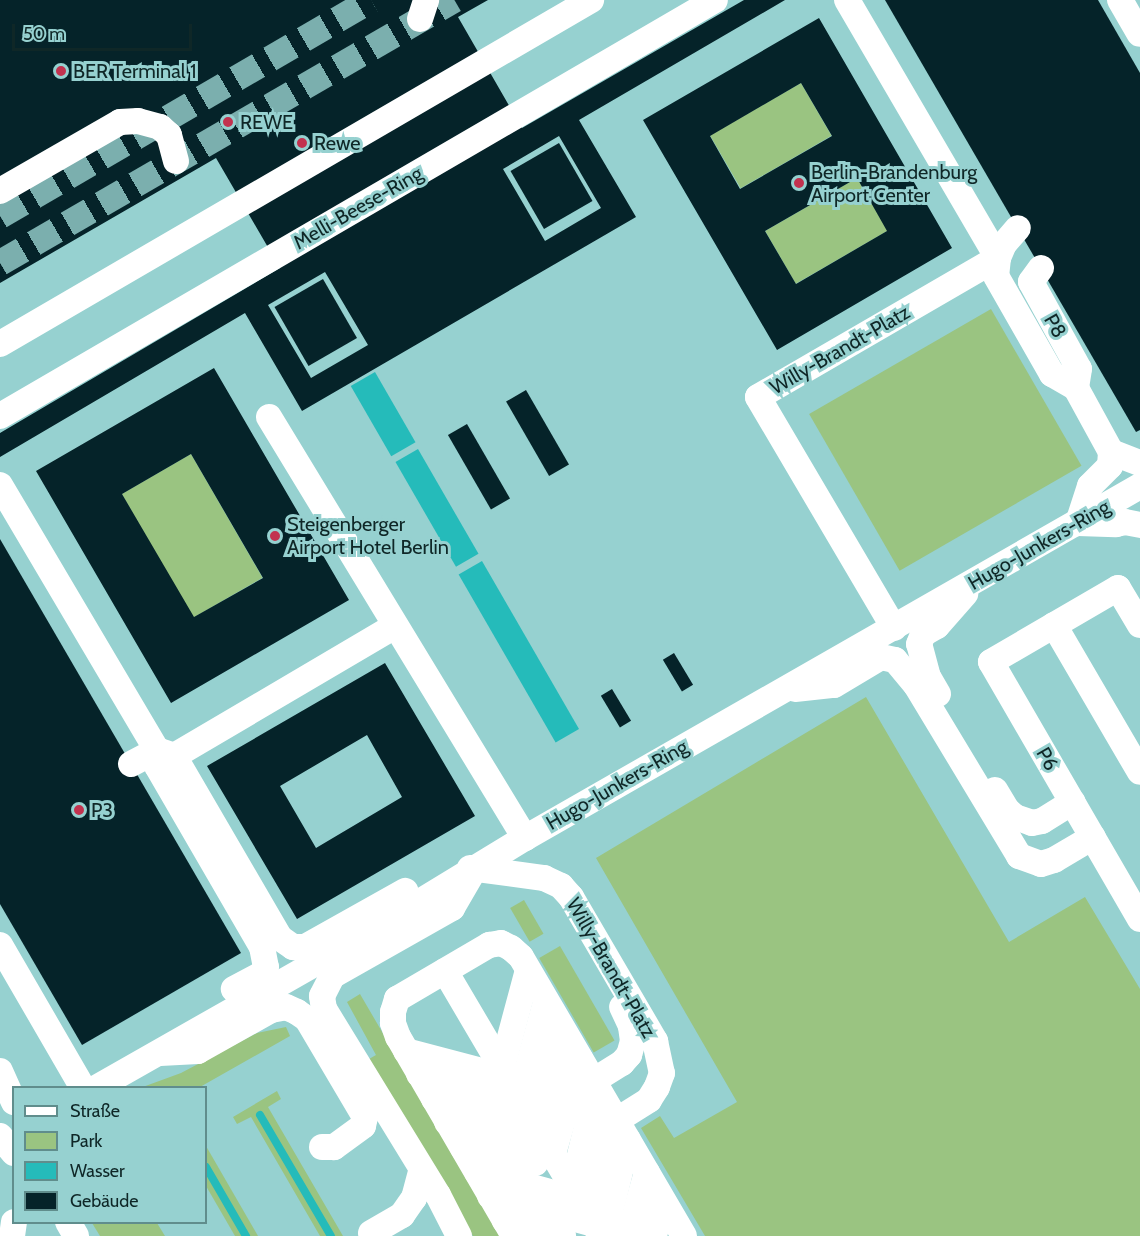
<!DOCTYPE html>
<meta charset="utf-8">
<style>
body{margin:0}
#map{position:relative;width:1140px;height:1236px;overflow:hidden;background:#96d1d0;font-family:Cabin,sans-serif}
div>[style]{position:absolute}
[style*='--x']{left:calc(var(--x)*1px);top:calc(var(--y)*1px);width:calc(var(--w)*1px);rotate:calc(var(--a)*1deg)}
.green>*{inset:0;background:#9ac481;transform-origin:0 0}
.water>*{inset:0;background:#25bbba;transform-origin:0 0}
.stream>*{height:8px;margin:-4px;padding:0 4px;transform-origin:4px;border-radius:4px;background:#25bbba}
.building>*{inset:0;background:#052329;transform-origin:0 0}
.minor-tunnel>*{height:26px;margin-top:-13px;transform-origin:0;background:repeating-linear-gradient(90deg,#7bafae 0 26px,transparent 0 39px)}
.minor>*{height:26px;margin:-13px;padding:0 13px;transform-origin:13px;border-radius:13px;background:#fff}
.dots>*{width:16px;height:16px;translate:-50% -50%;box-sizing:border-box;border:3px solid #96d1d0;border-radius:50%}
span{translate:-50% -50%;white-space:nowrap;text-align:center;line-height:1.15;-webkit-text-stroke:6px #96d1d0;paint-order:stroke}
.poi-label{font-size:20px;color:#0f2727}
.left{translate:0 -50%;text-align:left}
.street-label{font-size:20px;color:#0f2727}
.legend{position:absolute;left:12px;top:1086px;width:195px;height:138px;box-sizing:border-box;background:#96d1d0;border:2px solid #608d8c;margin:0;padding:8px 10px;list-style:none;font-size:18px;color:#0f2727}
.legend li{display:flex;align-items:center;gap:12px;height:30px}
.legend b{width:30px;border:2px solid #608d8c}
.scale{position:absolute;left:12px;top:24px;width:180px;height:27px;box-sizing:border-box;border:3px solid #0f2727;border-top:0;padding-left:8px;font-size:18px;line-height:21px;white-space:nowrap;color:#0f2727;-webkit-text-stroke:4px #96d1d0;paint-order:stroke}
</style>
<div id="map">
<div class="green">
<i style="left:801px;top:83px;width:61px;height:105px;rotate:60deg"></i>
<i style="left:857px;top:178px;width:61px;height:106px;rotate:60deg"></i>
<i style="left:991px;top:309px;width:181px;height:210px;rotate:60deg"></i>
<i style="left:191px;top:454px;width:143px;height:80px;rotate:60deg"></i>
<i style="clip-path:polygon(866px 697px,1009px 942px,1085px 897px,1140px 989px,1140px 1236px,705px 1236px,641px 1128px,660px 1116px,674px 1138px,737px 1102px,596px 858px)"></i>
<i style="left:524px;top:900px;width:39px;height:16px;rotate:60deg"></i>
<i style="left:560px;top:946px;width:109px;height:24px;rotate:60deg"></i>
<i style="clip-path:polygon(360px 994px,501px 1236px,473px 1236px,369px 1059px,376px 1055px,347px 1002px)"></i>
<i style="clip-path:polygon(286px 1027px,290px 1036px,200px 1087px,140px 1088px,181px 1073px,257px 1033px)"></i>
<i style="clip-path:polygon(277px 1091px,281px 1099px,268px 1107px,343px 1236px,320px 1236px,251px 1117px,237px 1124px,233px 1117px)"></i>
<i style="clip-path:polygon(206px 1146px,258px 1236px,235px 1236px,206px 1186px)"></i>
<i style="clip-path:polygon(92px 1223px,157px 1223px,165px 1236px,100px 1236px)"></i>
</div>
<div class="water">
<i style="left:375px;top:372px;width:81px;height:28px;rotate:60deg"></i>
<i style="left:418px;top:449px;width:121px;height:26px;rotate:60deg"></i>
<i style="left:482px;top:561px;width:194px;height:27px;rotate:60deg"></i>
</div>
<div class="stream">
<i style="--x:260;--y:1115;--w:140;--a:59.6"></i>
<i style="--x:206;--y:1167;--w:80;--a:59.9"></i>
</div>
<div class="building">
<i style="clip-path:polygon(evenodd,0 0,488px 0,458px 17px,522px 128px,744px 0,785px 0,579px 120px,636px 217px,302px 411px,245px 313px,0 457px,0 433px,280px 268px,216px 158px,0 283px,0 0,559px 136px,601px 208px,545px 241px,503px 169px,559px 136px,0 0,325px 272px,368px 345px,311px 378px,268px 305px,325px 272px)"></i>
<i style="clip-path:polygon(885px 0,1098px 0,1140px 73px,1140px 430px,1136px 432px)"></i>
<i style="clip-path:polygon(evenodd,819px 18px,952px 248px,777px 350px,643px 120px,819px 18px,801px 83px,832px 136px,740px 189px,710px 136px,801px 83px,819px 18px,857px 178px,887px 231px,796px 284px,765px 231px,857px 178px)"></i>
<i style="left:559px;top:143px;width:67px;height:56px;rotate:60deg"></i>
<i style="left:323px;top:279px;width:68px;height:56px;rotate:60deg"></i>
<i style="clip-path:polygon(evenodd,214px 368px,349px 600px,171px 703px,36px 471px,214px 368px,191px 454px,263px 578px,194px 617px,122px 494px,191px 454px)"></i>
<i style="left:526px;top:390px;width:86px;height:23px;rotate:60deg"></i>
<i style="left:467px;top:424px;width:86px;height:22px;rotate:60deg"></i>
<i style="clip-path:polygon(0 539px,241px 953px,82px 1045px,0 904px)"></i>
<i style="left:674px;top:653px;width:37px;height:13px;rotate:59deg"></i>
<i style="clip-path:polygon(evenodd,385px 663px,475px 816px,297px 919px,207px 766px,385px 663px,367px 735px,402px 797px,316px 848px,280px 786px,367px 735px)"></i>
<i style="left:612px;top:689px;width:37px;height:13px;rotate:59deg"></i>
</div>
<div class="minor-tunnel">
<i style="--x:0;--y:216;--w:429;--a:-30.2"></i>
<i style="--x:0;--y:263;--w:525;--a:-30.08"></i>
</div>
<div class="minor">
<i style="--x:847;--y:0;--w:299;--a:59.7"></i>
<i style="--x:998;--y:258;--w:18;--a:96"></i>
<i style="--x:996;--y:276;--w:113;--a:60.3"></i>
<i style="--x:1052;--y:374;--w:28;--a:30"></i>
<i style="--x:1076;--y:388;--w:73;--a:61.3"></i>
<i style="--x:1111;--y:452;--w:14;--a:94"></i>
<i style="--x:1110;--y:466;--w:28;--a:135"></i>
<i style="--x:1090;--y:486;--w:39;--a:108"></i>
<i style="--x:1120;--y:0;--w:39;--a:60"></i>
<i style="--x:420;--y:19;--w:20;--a:-72"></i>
<i style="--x:0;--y:191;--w:138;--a:-29.9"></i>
<i style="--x:120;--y:122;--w:18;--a:-3"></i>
<i style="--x:138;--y:121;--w:23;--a:15"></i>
<i style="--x:160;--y:127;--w:12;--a:42"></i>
<i style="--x:169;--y:135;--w:27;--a:75"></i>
<i style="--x:998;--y:258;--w:15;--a:-67"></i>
<i style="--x:1004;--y:244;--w:21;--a:-49"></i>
<i style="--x:1041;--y:268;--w:17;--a:126"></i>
<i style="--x:1031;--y:282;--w:99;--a:61.1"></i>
<i style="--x:1079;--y:369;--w:19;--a:99"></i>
<i style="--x:0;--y:344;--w:684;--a:-30.2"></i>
<i style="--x:0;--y:416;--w:827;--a:-30.19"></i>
<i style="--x:269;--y:417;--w:493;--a:58.7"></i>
<i style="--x:1111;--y:452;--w:31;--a:21"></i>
<i style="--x:0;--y:485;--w:322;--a:59.4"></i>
<i style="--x:164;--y:762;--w:8;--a:150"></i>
<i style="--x:157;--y:766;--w:209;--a:59.9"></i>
<i style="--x:262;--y:947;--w:20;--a:79"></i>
<i style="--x:266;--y:967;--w:8;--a:120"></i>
<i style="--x:262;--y:974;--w:32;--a:152"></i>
<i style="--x:1078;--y:523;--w:38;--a:2"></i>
<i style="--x:1116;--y:524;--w:9;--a:-13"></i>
<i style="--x:1125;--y:522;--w:15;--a:11"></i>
<i style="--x:1054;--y:625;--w:170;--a:59.7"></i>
<i style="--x:1140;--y:625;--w:43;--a:-120.7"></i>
<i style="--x:1118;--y:588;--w:147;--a:149.8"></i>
<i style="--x:991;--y:662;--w:297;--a:59.9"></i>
<i style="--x:894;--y:628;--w:268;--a:-120.5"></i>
<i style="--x:758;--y:397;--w:277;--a:-30.1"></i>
<i style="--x:795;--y:689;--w:39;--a:-6"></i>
<i style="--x:834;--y:685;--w:55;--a:-30.8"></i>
<i style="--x:881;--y:657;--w:14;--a:12"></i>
<i style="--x:895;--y:660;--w:33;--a:50"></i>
<i style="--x:916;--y:685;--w:200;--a:58.9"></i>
<i style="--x:1019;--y:856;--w:23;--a:20"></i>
<i style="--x:1041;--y:864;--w:14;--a:-17"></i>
<i style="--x:1054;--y:860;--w:45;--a:-30.5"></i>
<i style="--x:938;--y:694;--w:20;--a:-120"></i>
<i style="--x:928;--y:677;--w:34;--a:-105"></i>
<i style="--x:919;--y:644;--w:11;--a:-68"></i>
<i style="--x:923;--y:634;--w:16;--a:-30"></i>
<i style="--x:937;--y:626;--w:43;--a:-48.8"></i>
<i style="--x:157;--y:750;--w:18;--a:19"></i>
<i style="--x:174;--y:756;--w:211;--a:59.8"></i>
<i style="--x:280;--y:938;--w:16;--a:35"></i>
<i style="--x:293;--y:947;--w:12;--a:0"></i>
<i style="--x:305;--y:947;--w:115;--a:-29.2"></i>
<i style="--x:164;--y:762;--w:268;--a:-30.5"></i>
<i style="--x:131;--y:764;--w:30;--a:-28"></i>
<i style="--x:995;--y:790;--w:23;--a:59"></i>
<i style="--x:1007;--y:810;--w:11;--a:41"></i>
<i style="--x:1015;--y:817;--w:18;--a:19"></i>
<i style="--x:1032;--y:823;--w:10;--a:-11"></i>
<i style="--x:1042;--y:821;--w:36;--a:-32"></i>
<i style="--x:470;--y:868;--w:75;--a:7.7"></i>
<i style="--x:544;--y:878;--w:19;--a:25"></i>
<i style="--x:561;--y:886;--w:15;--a:48"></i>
<i style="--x:571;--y:897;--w:167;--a:59.7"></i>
<i style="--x:655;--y:1041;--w:33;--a:78"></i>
<i style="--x:662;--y:1073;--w:15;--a:110"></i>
<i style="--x:657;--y:1087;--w:15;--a:122"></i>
<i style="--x:649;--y:1100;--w:39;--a:148"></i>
<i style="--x:0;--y:945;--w:165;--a:59.9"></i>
<i style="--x:445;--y:971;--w:308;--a:59.5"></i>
<i style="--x:406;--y:1051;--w:106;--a:14.8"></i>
<i style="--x:160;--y:1053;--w:38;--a:-3"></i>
<i style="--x:198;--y:1051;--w:84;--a:-29.3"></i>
<i style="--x:271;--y:1010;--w:15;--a:-11"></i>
<i style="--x:286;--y:1007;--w:12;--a:24"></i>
<i style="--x:297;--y:1012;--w:12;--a:35"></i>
<i style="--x:307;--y:1019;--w:114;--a:59.4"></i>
<i style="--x:365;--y:1117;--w:9;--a:103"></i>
<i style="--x:363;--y:1126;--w:36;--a:144"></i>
<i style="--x:334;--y:1147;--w:12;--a:180"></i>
<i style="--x:502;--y:1067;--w:100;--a:-75"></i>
<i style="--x:0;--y:1071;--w:34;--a:66"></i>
<i style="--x:419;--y:1074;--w:107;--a:15.2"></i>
<i style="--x:593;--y:1081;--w:34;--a:-32"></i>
<i style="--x:622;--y:1063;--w:11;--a:-49"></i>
<i style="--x:629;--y:1055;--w:15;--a:-74"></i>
<i style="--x:633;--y:1041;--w:15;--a:-98"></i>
<i style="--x:631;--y:1026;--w:21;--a:-115"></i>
<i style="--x:96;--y:1088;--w:300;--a:-29.6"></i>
<i style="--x:357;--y:940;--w:197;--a:-31.3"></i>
<i style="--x:525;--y:838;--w:709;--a:-29.78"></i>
<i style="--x:520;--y:1097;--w:98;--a:-74.7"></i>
<i style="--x:434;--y:1099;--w:106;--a:14.8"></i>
<i style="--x:447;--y:1122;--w:108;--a:15.6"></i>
<i style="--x:538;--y:1128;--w:101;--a:-75.7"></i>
<i style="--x:0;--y:1136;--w:22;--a:51"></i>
<i style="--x:463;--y:1148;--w:74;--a:11.8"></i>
<i style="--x:553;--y:1154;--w:99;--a:-74.1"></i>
<i style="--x:477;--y:1172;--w:106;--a:15.4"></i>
<i style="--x:572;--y:1187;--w:103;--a:-76"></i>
<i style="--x:490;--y:1196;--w:108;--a:15.1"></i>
<i style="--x:586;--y:1211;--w:99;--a:-74.1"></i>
<i style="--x:505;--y:1221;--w:60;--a:14.5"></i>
<i style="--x:68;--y:1222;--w:16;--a:60"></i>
<i style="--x:371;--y:1233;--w:36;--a:-30"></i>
<i style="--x:402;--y:1215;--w:21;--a:-55"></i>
<i style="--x:414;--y:1198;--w:27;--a:-75"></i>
<i style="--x:12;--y:1236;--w:14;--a:-82"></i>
<i style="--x:459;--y:1236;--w:46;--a:-117.1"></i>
<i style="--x:438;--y:1195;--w:218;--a:-121.5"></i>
<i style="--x:324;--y:1009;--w:13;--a:-99"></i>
<i style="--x:322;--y:996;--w:22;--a:-63"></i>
<i style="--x:332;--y:976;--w:138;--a:-29.5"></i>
<i style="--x:452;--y:908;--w:44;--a:-59.9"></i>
<i style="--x:514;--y:1236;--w:230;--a:-120.2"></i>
<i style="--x:398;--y:1037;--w:15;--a:-110"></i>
<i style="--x:393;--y:1023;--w:11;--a:-90"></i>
<i style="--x:393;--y:1012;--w:14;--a:-73"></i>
<i style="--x:397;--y:999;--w:107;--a:-30.4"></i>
<i style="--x:489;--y:945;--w:12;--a:-9"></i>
<i style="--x:501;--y:943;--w:11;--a:27"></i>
<i style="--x:511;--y:948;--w:13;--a:42"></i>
<i style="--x:521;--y:957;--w:323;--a:59.7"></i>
<i style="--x:604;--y:1236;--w:99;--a:-76"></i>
<i style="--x:629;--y:1236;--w:66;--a:-74.3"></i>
<i style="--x:654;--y:1236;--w:36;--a:-76"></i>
</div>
<div class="dots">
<i style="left:61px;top:71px;background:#c2324f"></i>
<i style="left:228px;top:122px;background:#c2324f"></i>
<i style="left:302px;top:143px;background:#c2324f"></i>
<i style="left:799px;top:183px;background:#c2324f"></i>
<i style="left:275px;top:536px;background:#c2324f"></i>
<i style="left:79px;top:810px;background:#c2324f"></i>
</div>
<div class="poi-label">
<span class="left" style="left:73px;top:71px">BER Terminal 1</span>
<span class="left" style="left:240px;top:122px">REWE</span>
<span class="left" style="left:314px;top:143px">Rewe</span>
<span class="left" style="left:811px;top:184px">Berlin-Brandenburg<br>Airport Center</span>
<span class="left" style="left:287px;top:536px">Steigenberger<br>Airport Hotel Berlin</span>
<span class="left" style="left:91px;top:810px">P3</span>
</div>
<div class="street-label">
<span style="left:358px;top:208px;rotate:-30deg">Melli-Beese-Ring</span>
<span style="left:1055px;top:326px;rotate:61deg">P8</span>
<span style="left:840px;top:350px;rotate:-30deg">Willy-Brandt-Platz</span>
<span style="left:1039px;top:545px;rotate:-30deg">Hugo-Junkers-Ring</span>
<span style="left:1047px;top:759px;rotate:60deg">P6</span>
<span style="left:617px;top:785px;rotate:-30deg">Hugo-Junkers-Ring</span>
<span style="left:611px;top:968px;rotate:60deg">Willy-Brandt-Platz</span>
</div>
<ul class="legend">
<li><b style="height:8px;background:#fff"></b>Straße</li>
<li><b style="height:16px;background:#9ac481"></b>Park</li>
<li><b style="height:16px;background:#25bbba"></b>Wasser</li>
<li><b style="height:16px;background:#052329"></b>Gebäude</li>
</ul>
<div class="scale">50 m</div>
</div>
